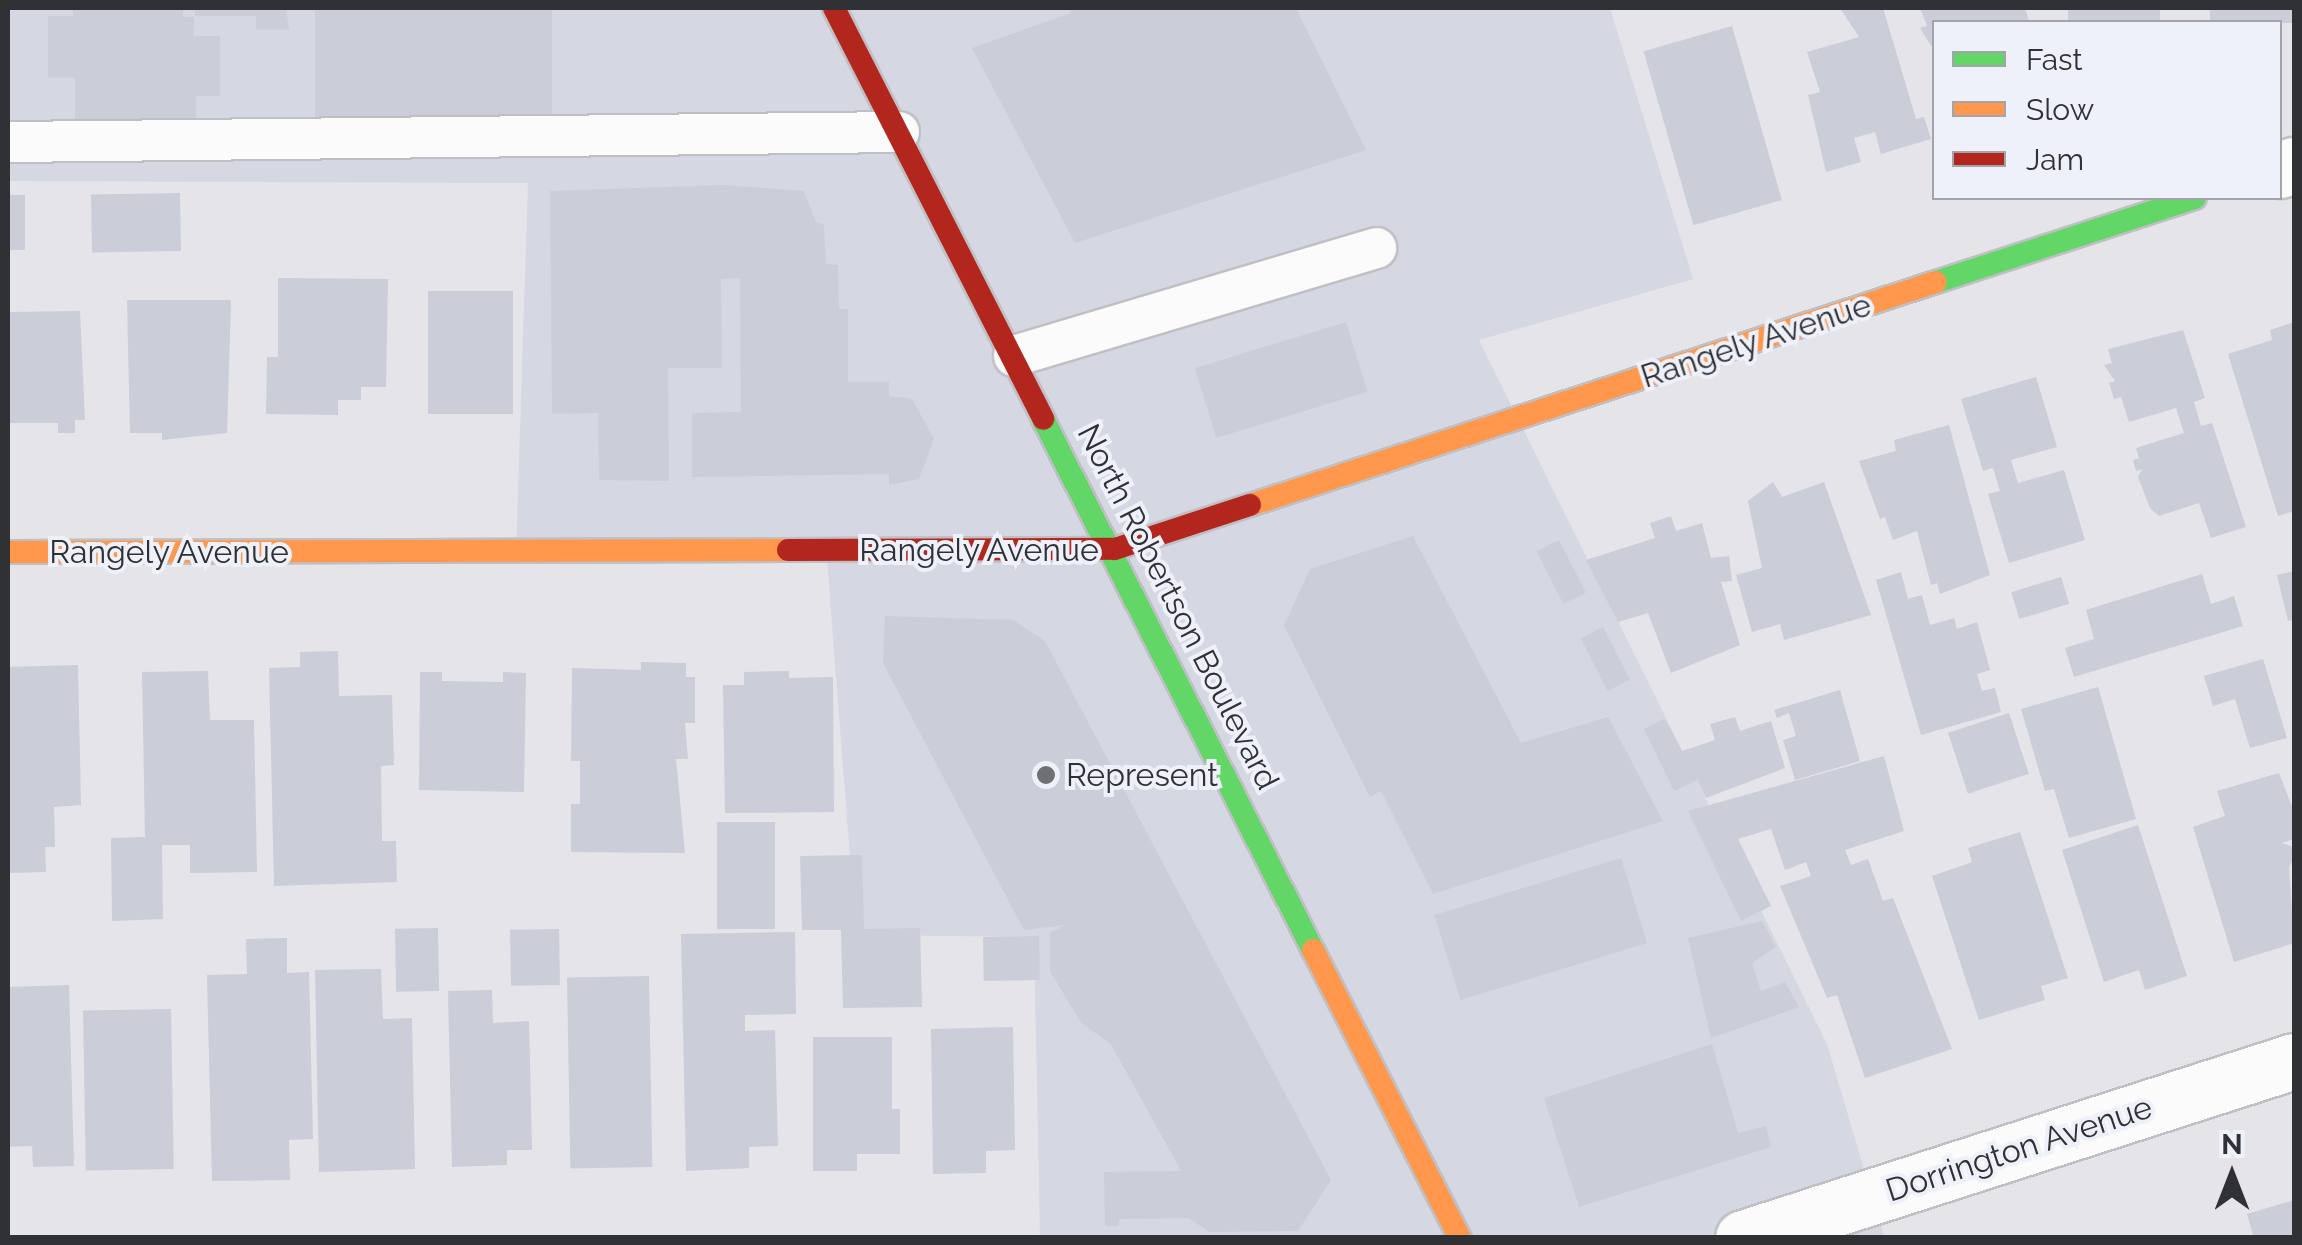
<!DOCTYPE html>
<style>
body{margin:0}
#map{position:relative;width:2302px;height:1245px;overflow:hidden;background:#e4e4e9;font-family:Raleway,sans-serif}
div>[style]{position:absolute}
[style*='--x']{left:calc(var(--x)*1px);top:calc(var(--y)*1px);width:calc(var(--w)*1px);rotate:calc(var(--a)*1deg)}
.built>*{inset:0;background:#d5d7e3}
.building>*{inset:0;background:#cbcdd8;transform-origin:0 0}
.roads{filter:drop-shadow(2px 0 #c0c0c4) drop-shadow(-2px 0 #c0c0c4) drop-shadow(0 2px #c0c0c4) drop-shadow(0 -2px #c0c0c4)}
.lane>*{height:40px;margin:-20px;padding:0 20px;transform-origin:20px;border-radius:20px;background:#fbfbfc}
.street>*{height:55px;margin:-27.5px;padding:0 27.5px;transform-origin:27.5px;border-radius:27.5px;background:#fbfbfc}
.fast>*{height:22px;margin:-11px;padding:0 11px;transform-origin:11px;border-radius:11px;background:#63d668}
.slow>*{height:22px;margin:-11px;padding:0 11px;transform-origin:11px;border-radius:11px;background:#ff974d}
.jam>*{height:22px;margin:-11px;padding:0 11px;transform-origin:11px;border-radius:11px;background:#b3261e}
.dots>*{width:28px;height:28px;translate:-50% -50%;box-sizing:border-box;border:5px solid #eef1fa;border-radius:50%}
span{translate:-50% -50%;white-space:nowrap;text-align:center;line-height:1.15;-webkit-text-stroke:8px #eef1fa;paint-order:stroke}
.street-label{font-size:32px;color:#303134}
.poi-label{font-size:32px;color:#303134}
.left{translate:0 -50%;text-align:left}
.frame{position:absolute;inset:0;border:10px solid #303134;pointer-events:none}
.legend{position:absolute;left:1932px;top:20px;width:350px;height:180px;box-sizing:border-box;background:#eef1fa;border:2px solid #a2a4ab;margin:0;padding:12px 18px;list-style:none;font-size:30px;color:#303134}
.legend li{display:flex;align-items:center;gap:20px;height:50px}
.legend b{width:50px;border:2px solid #a2a4ab}
.north{position:absolute;left:2182px;top:1125px;width:100px;height:100px;-webkit-text-stroke:8px #eef1fa;paint-order:stroke;rotate:0deg;font-size:28px;font-weight:700;line-height:40px;text-align:center;color:#303134}
.north::after{content:'';display:block;margin:auto;width:35px;height:45px;background:#303134;clip-path:polygon(50% 0,100% 100%,50% 72%,0 100%)}
</style>
<div id="map">
<div class="built">
<i style="clip-path:polygon(8px 8px,1610px 8px,1693px 279px,1479px 340px,1827px 1044px,1884px 1237px,1040px 1237px,1034px 937px,856px 935px,826px 547px,516px 553px,528px 183px,8px 181px)"></i>
</div>
<div class="building">
<i style="clip-path:polygon(73px 8px,183px 8px,183px 17px,194px 17px,194px 36px,220px 36px,220px 96px,196px 96px,196px 129px,75px 129px,75px 78px,48px 78px,48px 16px,73px 16px)"></i>
<i style="clip-path:polygon(195px 8px,286px 8px,289px 30px,256px 30px,256px 16px,195px 16px)"></i>
<i style="clip-path:polygon(315px 8px,552px 8px,552px 115px,437px 115px,437px 128px,315px 128px)"></i>
<i style="clip-path:polygon(1069px 8px,1296px 8px,1366px 150px,1075px 243px,972px 48px,1071px 13px)"></i>
<i style="clip-path:polygon(1840px 8px,1883px 8px,1916px 119px,1924px 117px,1931px 139px,1881px 154px,1875px 132px,1854px 138px,1861px 162px,1826px 172px,1808px 95px,1820px 92px,1807px 52px,1859px 37px)"></i>
<i style="clip-path:polygon(1920px 8px,2025px 8px,2029px 22px,1934px 22px,1934px 50px,1920px 28px,1927px 26px)"></i>
<i style="left:2068px;top:8px;width:92px;height:15px"></i>
<i style="left:2210px;top:8px;width:84px;height:15px"></i>
<i style="left:1732px;top:26px;width:181px;height:92px;rotate:74deg"></i>
<i style="clip-path:polygon(724px 185px,804px 191px,816px 222px,824px 225px,826px 264px,838px 265px,839px 309px,848px 309px,848px 382px,889px 382px,889px 396px,912px 399px,934px 439px,919px 479px,889px 485px,889px 474px,692px 477px,692px 413px,741px 412px,740px 278px,721px 279px,722px 368px,668px 368px,669px 481px,599px 480px,598px 413px,552px 414px,550px 191px)"></i>
<i style="left:180px;top:193px;width:58px;height:89px;rotate:89deg"></i>
<i style="left:8px;top:195px;width:17px;height:55px"></i>
<i style="clip-path:polygon(278px 278px,388px 279px,386px 387px,361px 387px,361px 400px,338px 400px,338px 415px,266px 414px,267px 357px,278px 357px)"></i>
<i style="left:428px;top:291px;width:85px;height:123px"></i>
<i style="clip-path:polygon(127px 300px,231px 300px,227px 433px,162px 440px,162px 433px,130px 433px)"></i>
<i style="clip-path:polygon(80px 311px,85px 420px,75px 420px,75px 433px,58px 433px,58px 423px,8px 423px,8px 312px)"></i>
<i style="left:1346px;top:322px;width:73px;height:158px;rotate:73deg"></i>
<i style="clip-path:polygon(2294px 322px,2294px 511px,2278px 516px,2228px 354px,2272px 340px,2270px 330px)"></i>
<i style="clip-path:polygon(2183px 330px,2205px 398px,2194px 402px,2201px 426px,2212px 423px,2246px 527px,2211px 538px,2199px 503px,2159px 516px,2150px 508px,2138px 477px,2142px 469px,2136px 471px,2133px 460px,2139px 458px,2136px 448px,2184px 433px,2176px 408px,2129px 422px,2121px 397px,2114px 399px,2109px 383px,2115px 381px,2104px 365px,2112px 363px,2108px 349px)"></i>
<i style="clip-path:polygon(2036px 377px,2057px 447px,2011px 460px,2018px 483px,2064px 470px,2085px 540px,2009px 563px,1988px 494px,2000px 491px,1993px 468px,1983px 471px,1961px 399px)"></i>
<i style="clip-path:polygon(1949px 425px,1990px 575px,1940px 594px,1937px 583px,1931px 585px,1917px 531px,1893px 540px,1885px 517px,1880px 519px,1859px 461px,1896px 451px,1894px 440px)"></i>
<i style="clip-path:polygon(1773px 482px,1782px 497px,1824px 482px,1871px 615px,1784px 640px,1780px 624px,1752px 632px,1736px 575px,1762px 568px,1748px 501px)"></i>
<i style="clip-path:polygon(1671px 516px,1676px 531px,1702px 523px,1711px 558px,1729px 556px,1732px 581px,1721px 582px,1740px 645px,1671px 673px,1648px 613px,1618px 622px,1586px 560px,1655px 538px,1650px 523px)"></i>
<i style="clip-path:polygon(1413px 536px,1521px 743px,1608px 717px,1663px 821px,1433px 894px,1381px 791px,1370px 797px,1284px 625px,1310px 569px)"></i>
<i style="left:1559px;top:540px;width:59px;height:25px;rotate:63deg"></i>
<i style="clip-path:polygon(2294px 571px,2294px 620px,2288px 621px,2277px 575px)"></i>
<i style="clip-path:polygon(1901px 572px,1908px 599px,1922px 595px,1930px 625px,1954px 618px,1957px 629px,1977px 622px,1990px 670px,1977px 674px,1982px 691px,1995px 688px,2001px 712px,1921px 735px,1876px 580px)"></i>
<i style="clip-path:polygon(2202px 574px,2211px 604px,2234px 596px,2243px 626px,2074px 677px,2065px 648px,2094px 639px,2086px 610px)"></i>
<i style="left:2061px;top:577px;width:28px;height:52px;rotate:73deg"></i>
<i style="clip-path:polygon(885px 616px,1013px 620px,1045px 641px,1331px 1180px,1298px 1231px,1209px 1232px,1189px 1218px,1119px 1219px,1119px 1226px,1105px 1226px,1104px 1172px,1181px 1171px,1111px 1044px,1081px 1023px,1050px 971px,1050px 933px,1066px 925px,1024px 930px,883px 663px)"></i>
<i style="left:1603px;top:627px;width:59px;height:25px;rotate:63deg"></i>
<i style="clip-path:polygon(338px 651px,339px 696px,392px 695px,394px 765px,381px 766px,382px 841px,396px 841px,397px 882px,274px 886px,269px 668px,300px 667px,300px 652px)"></i>
<i style="clip-path:polygon(2263px 659px,2287px 738px,2250px 748px,2235px 699px,2213px 706px,2204px 676px)"></i>
<i style="clip-path:polygon(641px 662px,686px 663px,686px 677px,695px 677px,695px 723px,685px 723px,688px 759px,676px 759px,685px 853px,571px 852px,571px 804px,580px 804px,580px 761px,571px 761px,572px 668px,641px 670px)"></i>
<i style="clip-path:polygon(78px 665px,81px 805px,54px 807px,55px 847px,45px 847px,46px 872px,8px 873px,8px 667px)"></i>
<i style="clip-path:polygon(208px 671px,210px 720px,254px 720px,257px 872px,190px 873px,190px 845px,162px 845px,163px 919px,112px 921px,111px 838px,145px 837px,142px 672px)"></i>
<i style="clip-path:polygon(789px 671px,789px 678px,833px 677px,834px 812px,725px 813px,723px 685px,744px 685px,744px 672px)"></i>
<i style="clip-path:polygon(420px 672px,442px 672px,442px 681px,503px 682px,503px 672px,526px 673px,524px 792px,419px 790px)"></i>
<i style="clip-path:polygon(2098px 687px,2136px 819px,2069px 838px,2054px 789px,2045px 791px,2021px 709px)"></i>
<i style="clip-path:polygon(1840px 690px,1860px 761px,1795px 780px,1783px 740px,1796px 736px,1789px 713px,1777px 718px,1774px 710px)"></i>
<i style="left:2009px;top:713px;width:64px;height:64px;rotate:72deg"></i>
<i style="clip-path:polygon(1735px 717px,1740px 731px,1771px 721px,1785px 768px,1706px 798px,1697px 780px,1674px 791px,1644px 729px,1665px 719px,1682px 751px,1715px 740px,1710px 724px)"></i>
<i style="clip-path:polygon(1884px 756px,1904px 831px,1845px 850px,1851px 865px,1868px 859px,1883px 901px,1893px 898px,1952px 1049px,1865px 1078px,1837px 995px,1827px 998px,1780px 886px,1811px 876px,1806px 862px,1785px 870px,1771px 829px,1738px 839px,1771px 906px,1741px 921px,1688px 811px)"></i>
<i style="clip-path:polygon(2279px 773px,2294px 812px,2294px 839px,2281px 843px,2291px 846px,2294px 857px,2289px 867px,2294px 943px,2234px 962px,2193px 827px,2225px 816px,2217px 791px)"></i>
<i style="left:717px;top:822px;width:58px;height:107px"></i>
<i style="clip-path:polygon(2138px 825px,2187px 976px,2145px 990px,2139px 970px,2104px 982px,2062px 850px)"></i>
<i style="clip-path:polygon(2020px 832px,2068px 978px,2041px 986px,2045px 1000px,1979px 1020px,1932px 876px,1972px 862px,1968px 848px)"></i>
<i style="clip-path:polygon(862px 855px,864px 929px,920px 928px,922px 1007px,843px 1008px,841px 930px,802px 930px,800px 856px)"></i>
<i style="left:1621px;top:858px;width:89px;height:195px;rotate:73deg"></i>
<i style="clip-path:polygon(1762px 921px,1776px 947px,1752px 963px,1761px 991px,1785px 982px,1799px 1007px,1711px 1038px,1688px 938px)"></i>
<i style="left:438px;top:928px;width:63px;height:43px;rotate:89deg"></i>
<i style="left:559px;top:929px;width:56px;height:49px;rotate:89deg"></i>
<i style="clip-path:polygon(795px 932px,796px 1014px,745px 1015px,745px 1031px,775px 1030px,778px 1146px,749px 1147px,749px 1168px,686px 1171px,681px 934px)"></i>
<i style="left:1039px;top:936px;width:44px;height:56px;rotate:89deg"></i>
<i style="clip-path:polygon(287px 938px,287px 973px,309px 972px,313px 1139px,289px 1140px,290px 1180px,212px 1181px,207px 975px,247px 974px,246px 939px)"></i>
<i style="clip-path:polygon(381px 969px,383px 1019px,412px 1018px,415px 1169px,319px 1172px,315px 970px)"></i>
<i style="left:649px;top:976px;width:191px;height:82px;rotate:89deg"></i>
<i style="clip-path:polygon(69px 985px,74px 1166px,33px 1167px,32px 1146px,8px 1147px,8px 987px)"></i>
<i style="clip-path:polygon(492px 990px,493px 1023px,529px 1021px,532px 1150px,507px 1150px,507px 1165px,452px 1167px,448px 991px)"></i>
<i style="left:171px;top:1009px;width:160px;height:88px;rotate:89deg"></i>
<i style="clip-path:polygon(1013px 1027px,1015px 1150px,986px 1151px,986px 1173px,933px 1174px,931px 1029px)"></i>
<i style="clip-path:polygon(813px 1037px,892px 1037px,892px 1109px,900px 1109px,900px 1154px,857px 1154px,857px 1171px,813px 1171px)"></i>
<i style="clip-path:polygon(1712px 1044px,1738px 1133px,1766px 1126px,1771px 1147px,1579px 1207px,1544px 1098px)"></i>
<i style="clip-path:polygon(2294px 1200px,2294px 1238px,2254px 1238px,2247px 1214px)"></i>
</div>
<div class="roads">
<div class="lane">
<i style="--x:8;--y:142;--w:891;--a:-0.64"></i>
<i style="--x:1014;--y:356;--w:378;--a:-16.6"></i>
</div>
<div class="street">
<i style="--x:2280;--y:170;--w:15;--a:-20"></i>
<i style="--x:1743;--y:1238;--w:579;--a:-17.81"></i>
</div>
<div class="fast">
<i style="--x:1936;--y:282;--w:272;--a:-18"></i>
<i style="--x:1043;--y:419;--w:596;--a:63.05"></i>
</div>
<div class="slow">
<i style="--x:1250;--y:505;--w:721;--a:-18.01"></i>
<i style="--x:8;--y:552;--w:780;--a:-0.15"></i>
<i style="--x:1313;--y:950;--w:323;--a:63"></i>
</div>
<div class="jam">
<i style="--x:834;--y:8;--w:461;--a:63"></i>
<i style="--x:788;--y:550;--w:327;--a:-0.2"></i>
<i style="--x:1115;--y:549;--w:142;--a:-18.1"></i>
</div>
</div>
<div class="dots">
<i style="left:1046px;top:775px;background:#6f7073"></i>
</div>
<div class="street-label">
<span style="left:1756px;top:341px;rotate:-18deg">Rangely Avenue</span>
<span style="left:979px;top:550px">Rangely Avenue</span>
<span style="left:169px;top:552px">Rangely Avenue</span>
<span style="left:1178px;top:607px;rotate:63deg">North Robertson Boulevard</span>
<span style="left:2019px;top:1149px;rotate:-18deg">Dorrington Avenue</span>
</div>
<div class="poi-label">
<span class="left" style="left:1066px;top:775px">Represent</span>
</div>
<div class="frame"></div>
<ul class="legend">
<li><b style="height:12px;background:#63d668"></b>Fast</li>
<li><b style="height:12px;background:#ff974d"></b>Slow</li>
<li><b style="height:12px;background:#b3261e"></b>Jam</li>
</ul>
<div class="north">N</div>
</div>
